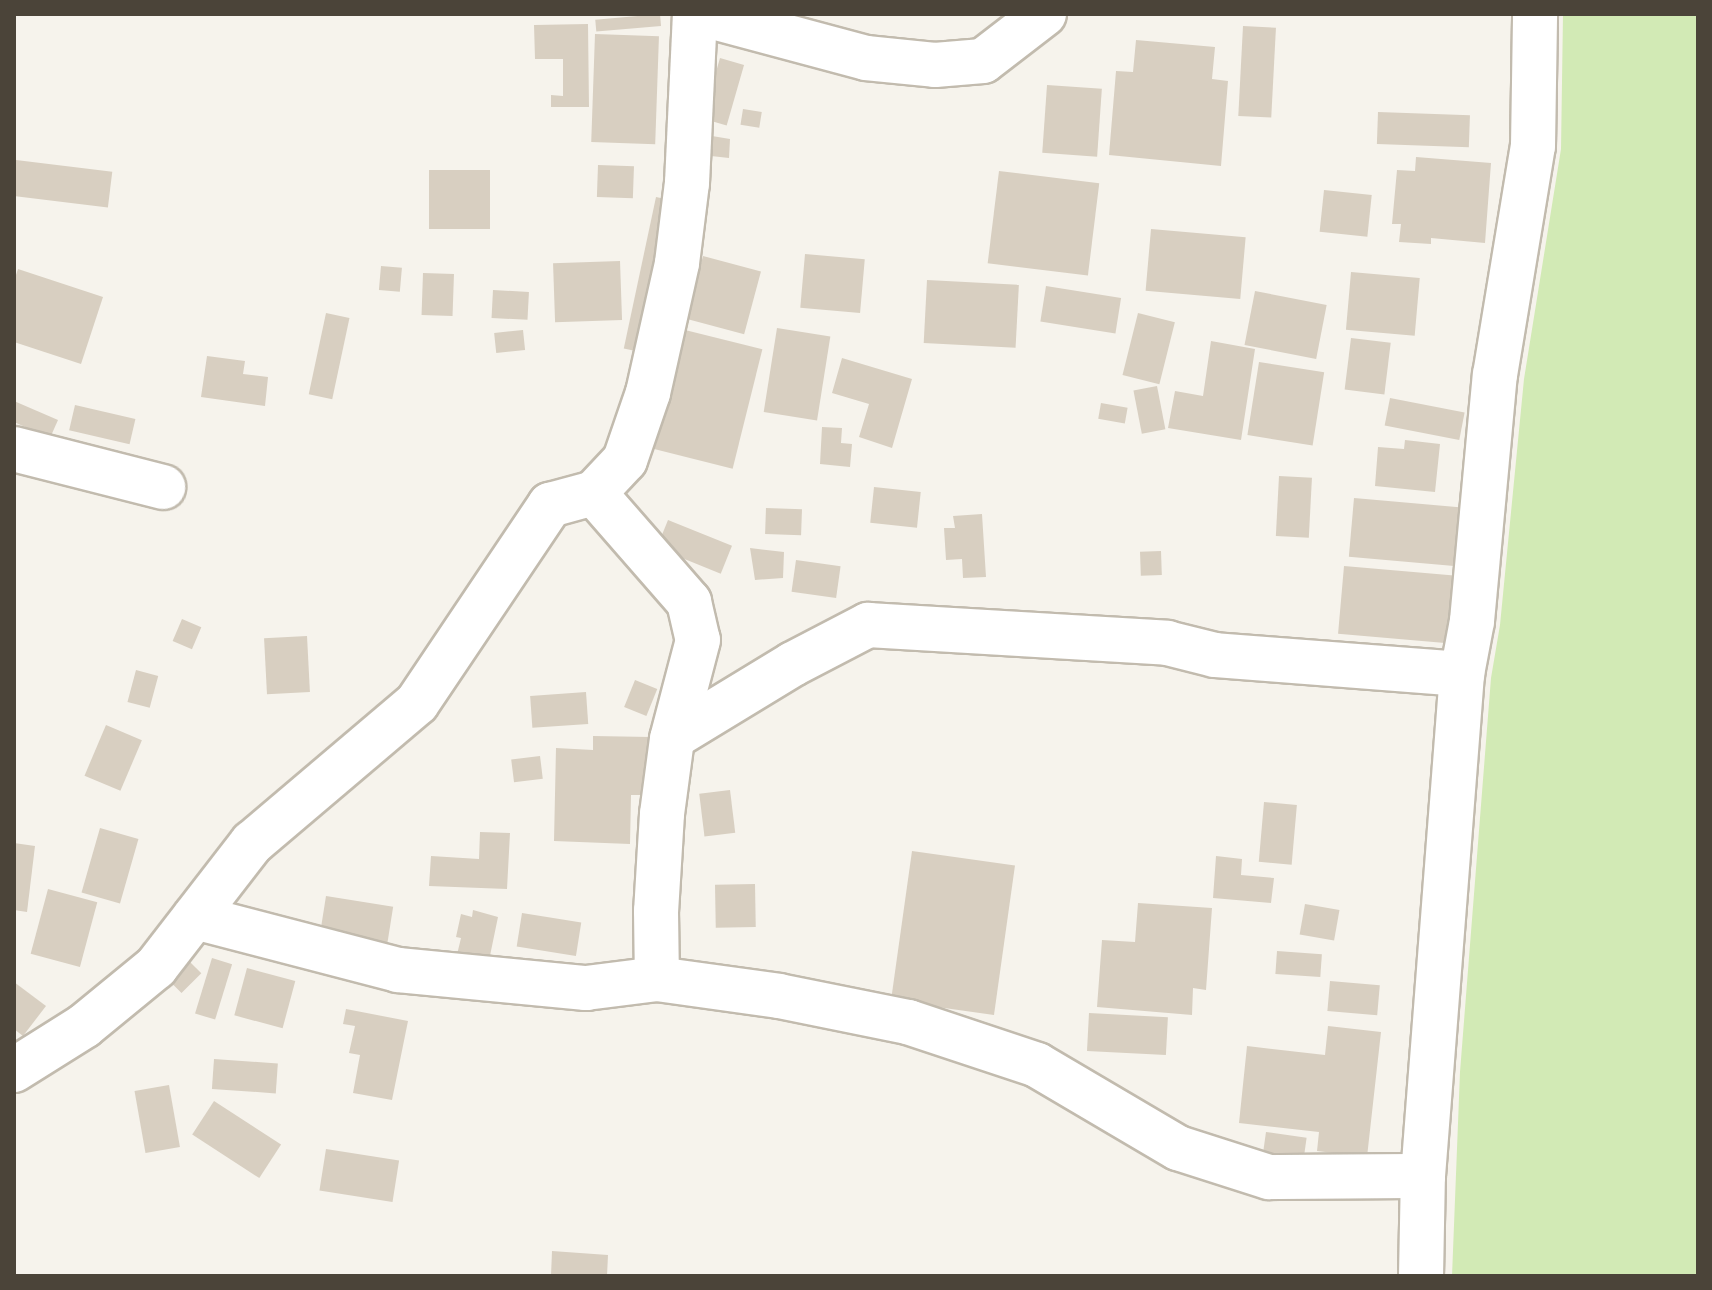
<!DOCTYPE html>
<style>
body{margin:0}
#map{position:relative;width:1712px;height:1290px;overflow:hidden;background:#f6f3ec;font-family:"Exo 2",sans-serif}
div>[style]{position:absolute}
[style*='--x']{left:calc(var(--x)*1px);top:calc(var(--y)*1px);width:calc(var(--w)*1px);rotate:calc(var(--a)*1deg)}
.green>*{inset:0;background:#d2eab5}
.building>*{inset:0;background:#d8cfc1;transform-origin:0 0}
.roads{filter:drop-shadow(2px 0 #c2bbae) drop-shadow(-2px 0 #c2bbae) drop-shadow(0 2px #c2bbae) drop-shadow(0 -2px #c2bbae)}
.minor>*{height:44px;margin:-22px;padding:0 22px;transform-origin:22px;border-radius:22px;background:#fff}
span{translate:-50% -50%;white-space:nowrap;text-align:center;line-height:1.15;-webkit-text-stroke:6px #fff;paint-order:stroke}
.frame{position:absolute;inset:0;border:16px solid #4b4439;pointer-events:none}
</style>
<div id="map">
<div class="green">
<i style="clip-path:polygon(1563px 14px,1698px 14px,1698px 1276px,1452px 1276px,1460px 1072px,1491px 678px,1500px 625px,1524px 379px,1561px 149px)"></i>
</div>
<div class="building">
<i style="left:660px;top:14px;width:12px;height:65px;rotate:85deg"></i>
<i style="clip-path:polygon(588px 24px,589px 107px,551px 107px,551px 95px,563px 96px,563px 59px,535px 59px,534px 25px)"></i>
<i style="left:1243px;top:26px;width:33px;height:90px;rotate:3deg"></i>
<i style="left:595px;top:34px;width:64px;height:108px;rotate:2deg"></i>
<i style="clip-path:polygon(1136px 40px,1215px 47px,1212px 79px,1228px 81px,1221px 166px,1109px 155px,1116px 71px,1133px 72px)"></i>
<i style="left:720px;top:58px;width:25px;height:63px;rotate:16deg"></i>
<i style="left:1047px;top:85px;width:55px;height:68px;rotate:4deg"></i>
<i style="left:743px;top:109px;width:19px;height:16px;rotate:9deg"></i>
<i style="left:1378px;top:112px;width:92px;height:32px;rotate:2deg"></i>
<i style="clip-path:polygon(712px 136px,730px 139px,729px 158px,711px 156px)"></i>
<i style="clip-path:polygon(1416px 157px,1491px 163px,1485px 243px,1431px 238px,1431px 244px,1399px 242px,1401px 224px,1392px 224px,1397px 170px,1415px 171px)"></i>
<i style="left:16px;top:160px;width:97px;height:36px;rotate:7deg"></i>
<i style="left:598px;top:165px;width:36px;height:32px;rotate:2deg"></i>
<i style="left:429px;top:170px;width:61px;height:59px"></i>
<i style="left:999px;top:171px;width:101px;height:93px;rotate:7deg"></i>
<i style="left:1324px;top:190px;width:48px;height:42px;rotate:6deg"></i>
<i style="left:656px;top:197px;width:24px;height:155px;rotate:12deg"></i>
<i style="left:1151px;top:229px;width:95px;height:62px;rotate:5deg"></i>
<i style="left:805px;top:254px;width:60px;height:54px;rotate:5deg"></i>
<i style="left:703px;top:256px;width:60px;height:65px;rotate:15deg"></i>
<i style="left:620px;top:261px;width:59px;height:67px;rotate:88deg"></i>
<i style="left:381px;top:266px;width:21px;height:24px;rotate:5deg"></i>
<i style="clip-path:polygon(18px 269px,103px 297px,81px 364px,14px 342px,14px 281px)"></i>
<i style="left:1351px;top:272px;width:69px;height:58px;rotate:5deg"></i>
<i style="left:423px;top:273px;width:31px;height:42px;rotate:2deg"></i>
<i style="left:927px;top:280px;width:92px;height:63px;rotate:3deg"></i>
<i style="left:1046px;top:286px;width:76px;height:36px;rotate:9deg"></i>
<i style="left:493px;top:290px;width:36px;height:28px;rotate:3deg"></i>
<i style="left:1255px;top:291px;width:73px;height:55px;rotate:11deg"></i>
<i style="left:326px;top:313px;width:24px;height:83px;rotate:12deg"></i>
<i style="left:1138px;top:313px;width:38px;height:64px;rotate:14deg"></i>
<i style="left:677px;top:328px;width:88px;height:123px;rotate:14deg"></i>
<i style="left:777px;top:328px;width:54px;height:85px;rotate:9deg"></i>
<i style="left:523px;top:330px;width:20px;height:29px;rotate:84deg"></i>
<i style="left:1351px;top:338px;width:40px;height:52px;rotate:7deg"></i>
<i style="clip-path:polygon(1211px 341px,1255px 349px,1241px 440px,1168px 428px,1175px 391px,1203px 396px)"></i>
<i style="clip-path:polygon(207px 356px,245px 361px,243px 374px,268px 377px,265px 406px,201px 397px)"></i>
<i style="clip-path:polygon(842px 358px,912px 379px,892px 448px,859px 437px,869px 404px,832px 393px)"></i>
<i style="left:1259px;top:362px;width:66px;height:74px;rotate:9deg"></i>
<i style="left:1157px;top:386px;width:44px;height:24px;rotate:79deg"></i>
<i style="left:1390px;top:398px;width:76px;height:28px;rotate:11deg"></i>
<i style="clip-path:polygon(14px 401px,58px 420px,50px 438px,14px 422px)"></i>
<i style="left:1101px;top:403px;width:27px;height:16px;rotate:10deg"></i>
<i style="left:75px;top:405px;width:62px;height:26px;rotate:13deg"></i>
<i style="clip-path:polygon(822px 427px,842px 428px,841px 443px,852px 444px,850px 467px,820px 464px)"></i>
<i style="clip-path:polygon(1405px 440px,1440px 444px,1435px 492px,1375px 486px,1378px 447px,1404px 449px)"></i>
<i style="left:1279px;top:476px;width:33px;height:60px;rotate:3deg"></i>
<i style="left:874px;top:487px;width:47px;height:36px;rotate:6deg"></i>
<i style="left:1354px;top:498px;width:117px;height:59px;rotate:5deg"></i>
<i style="left:766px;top:508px;width:36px;height:26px;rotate:2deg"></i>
<i style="clip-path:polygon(982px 514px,986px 577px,963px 578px,962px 559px,946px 560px,944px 528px,955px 528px,953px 516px)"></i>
<i style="left:668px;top:520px;width:69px;height:30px;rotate:22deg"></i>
<i style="clip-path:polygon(750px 548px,784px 552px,783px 578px,755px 580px)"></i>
<i style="left:1161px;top:551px;width:24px;height:21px;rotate:88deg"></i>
<i style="left:796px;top:560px;width:45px;height:32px;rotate:8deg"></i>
<i style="left:1344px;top:566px;width:119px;height:68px;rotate:5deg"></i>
<i style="left:182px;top:619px;width:21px;height:24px;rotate:23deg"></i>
<i style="left:307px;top:636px;width:56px;height:43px;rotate:87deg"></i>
<i style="left:136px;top:670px;width:23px;height:33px;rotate:15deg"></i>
<i style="left:635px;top:680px;width:24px;height:29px;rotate:22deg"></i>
<i style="left:586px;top:692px;width:32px;height:56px;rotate:86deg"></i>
<i style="left:106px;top:725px;width:39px;height:55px;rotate:23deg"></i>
<i style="clip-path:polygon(593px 736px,651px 737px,649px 795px,631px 795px,630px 844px,554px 841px,556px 748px,593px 750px)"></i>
<i style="left:540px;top:756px;width:23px;height:29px;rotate:83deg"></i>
<i style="left:730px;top:790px;width:43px;height:31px;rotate:83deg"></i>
<i style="left:1264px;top:802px;width:33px;height:60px;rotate:5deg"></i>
<i style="left:100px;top:828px;width:40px;height:67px;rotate:16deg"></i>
<i style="clip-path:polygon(480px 832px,510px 833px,507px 889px,429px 886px,431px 856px,479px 859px)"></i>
<i style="clip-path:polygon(14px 843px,35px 846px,27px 912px,14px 910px)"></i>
<i style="left:912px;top:851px;width:104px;height:151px;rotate:8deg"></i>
<i style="clip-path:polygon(1216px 856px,1242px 859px,1241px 875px,1274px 878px,1271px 903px,1213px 898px)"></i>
<i style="left:755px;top:884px;width:43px;height:40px;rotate:89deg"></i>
<i style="left:48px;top:889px;width:51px;height:67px;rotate:15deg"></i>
<i style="left:326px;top:896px;width:68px;height:49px;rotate:9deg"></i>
<i style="clip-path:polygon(1138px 903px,1212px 908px,1206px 990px,1193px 988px,1192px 1015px,1097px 1007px,1102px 940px,1135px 942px)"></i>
<i style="left:1305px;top:904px;width:35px;height:31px;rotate:10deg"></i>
<i style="clip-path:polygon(473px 910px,498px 917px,486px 975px,454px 967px,461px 938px,456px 937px,461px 914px,472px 917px)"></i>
<i style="left:522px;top:913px;width:60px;height:34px;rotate:9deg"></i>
<i style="left:1277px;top:951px;width:45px;height:23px;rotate:4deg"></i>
<i style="left:212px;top:958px;width:21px;height:58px;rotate:17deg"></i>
<i style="left:190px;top:962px;width:16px;height:28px;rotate:45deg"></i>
<i style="left:247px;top:968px;width:50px;height:49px;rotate:15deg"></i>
<i style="left:1330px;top:981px;width:50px;height:30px;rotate:5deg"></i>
<i style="clip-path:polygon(14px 982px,46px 1006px,23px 1036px,14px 1029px)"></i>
<i style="clip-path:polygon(346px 1009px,408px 1021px,392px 1100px,353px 1093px,360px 1055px,349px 1053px,355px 1026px,343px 1024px)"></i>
<i style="left:1089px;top:1013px;width:79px;height:38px;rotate:3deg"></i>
<i style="clip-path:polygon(1328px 1026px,1381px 1032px,1367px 1157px,1317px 1151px,1319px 1132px,1239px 1123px,1247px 1046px,1325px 1055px)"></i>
<i style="left:214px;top:1059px;width:64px;height:30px;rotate:4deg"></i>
<i style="left:169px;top:1085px;width:63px;height:35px;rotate:80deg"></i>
<i style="left:214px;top:1101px;width:80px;height:40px;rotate:33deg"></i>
<i style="left:1266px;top:1132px;width:41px;height:31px;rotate:8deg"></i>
<i style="left:326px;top:1149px;width:74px;height:42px;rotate:9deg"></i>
<i style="clip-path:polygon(552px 1251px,608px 1255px,607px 1276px,551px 1276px)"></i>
</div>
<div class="roads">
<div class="minor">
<i style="--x:702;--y:14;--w:170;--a:15"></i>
<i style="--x:866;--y:58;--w:69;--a:5.8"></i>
<i style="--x:935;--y:65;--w:48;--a:-4.8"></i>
<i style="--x:983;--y:61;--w:77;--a:-37.6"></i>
<i style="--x:14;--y:449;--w:154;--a:14.3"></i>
<i style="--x:594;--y:493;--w:145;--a:48.9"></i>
<i style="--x:689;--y:602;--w:39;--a:77"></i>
<i style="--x:698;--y:640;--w:102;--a:104.7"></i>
<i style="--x:672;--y:739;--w:76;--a:97.6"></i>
<i style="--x:662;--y:814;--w:97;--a:93.5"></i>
<i style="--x:656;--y:911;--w:68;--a:89.2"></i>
<i style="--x:673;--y:737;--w:140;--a:-31.3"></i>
<i style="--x:793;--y:664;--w:85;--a:-27.5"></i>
<i style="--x:868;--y:625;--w:300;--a:3.4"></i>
<i style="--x:1167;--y:643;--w:49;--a:14"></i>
<i style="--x:1215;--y:655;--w:248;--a:4.4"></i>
<i style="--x:195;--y:917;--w:210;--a:14.6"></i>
<i style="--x:398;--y:970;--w:189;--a:5.5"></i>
<i style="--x:586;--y:988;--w:72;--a:-7.2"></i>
<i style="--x:657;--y:979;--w:123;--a:7.9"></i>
<i style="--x:779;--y:996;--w:132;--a:11.4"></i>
<i style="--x:908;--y:1022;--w:136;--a:18.4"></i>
<i style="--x:1037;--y:1065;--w:164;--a:30.5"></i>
<i style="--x:1178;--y:1148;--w:96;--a:17.7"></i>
<i style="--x:1269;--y:1177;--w:154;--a:-0.4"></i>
<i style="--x:14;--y:1070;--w:83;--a:-32.2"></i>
<i style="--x:84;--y:1026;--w:93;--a:-39.3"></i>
<i style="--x:156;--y:967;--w:157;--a:-52.3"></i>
<i style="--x:252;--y:843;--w:216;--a:-40.3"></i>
<i style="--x:417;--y:703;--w:239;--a:-56.1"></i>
<i style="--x:550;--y:505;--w:46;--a:-15.3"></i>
<i style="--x:594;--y:493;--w:45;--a:-46.8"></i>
<i style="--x:625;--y:460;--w:71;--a:-71.1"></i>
<i style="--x:648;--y:393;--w:133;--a:-77.4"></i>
<i style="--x:677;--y:263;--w:81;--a:-82.9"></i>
<i style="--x:687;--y:183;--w:169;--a:-87.3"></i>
<i style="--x:1421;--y:1276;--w:100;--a:-88.9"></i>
<i style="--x:1423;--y:1176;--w:504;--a:-85.56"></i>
<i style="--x:1462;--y:674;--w:54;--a:-79.3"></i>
<i style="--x:1472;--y:621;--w:247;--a:-84.7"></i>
<i style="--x:1495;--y:375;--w:232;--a:-80.6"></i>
<i style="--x:1533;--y:146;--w:132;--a:-89.1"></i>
</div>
</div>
<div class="frame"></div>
</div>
